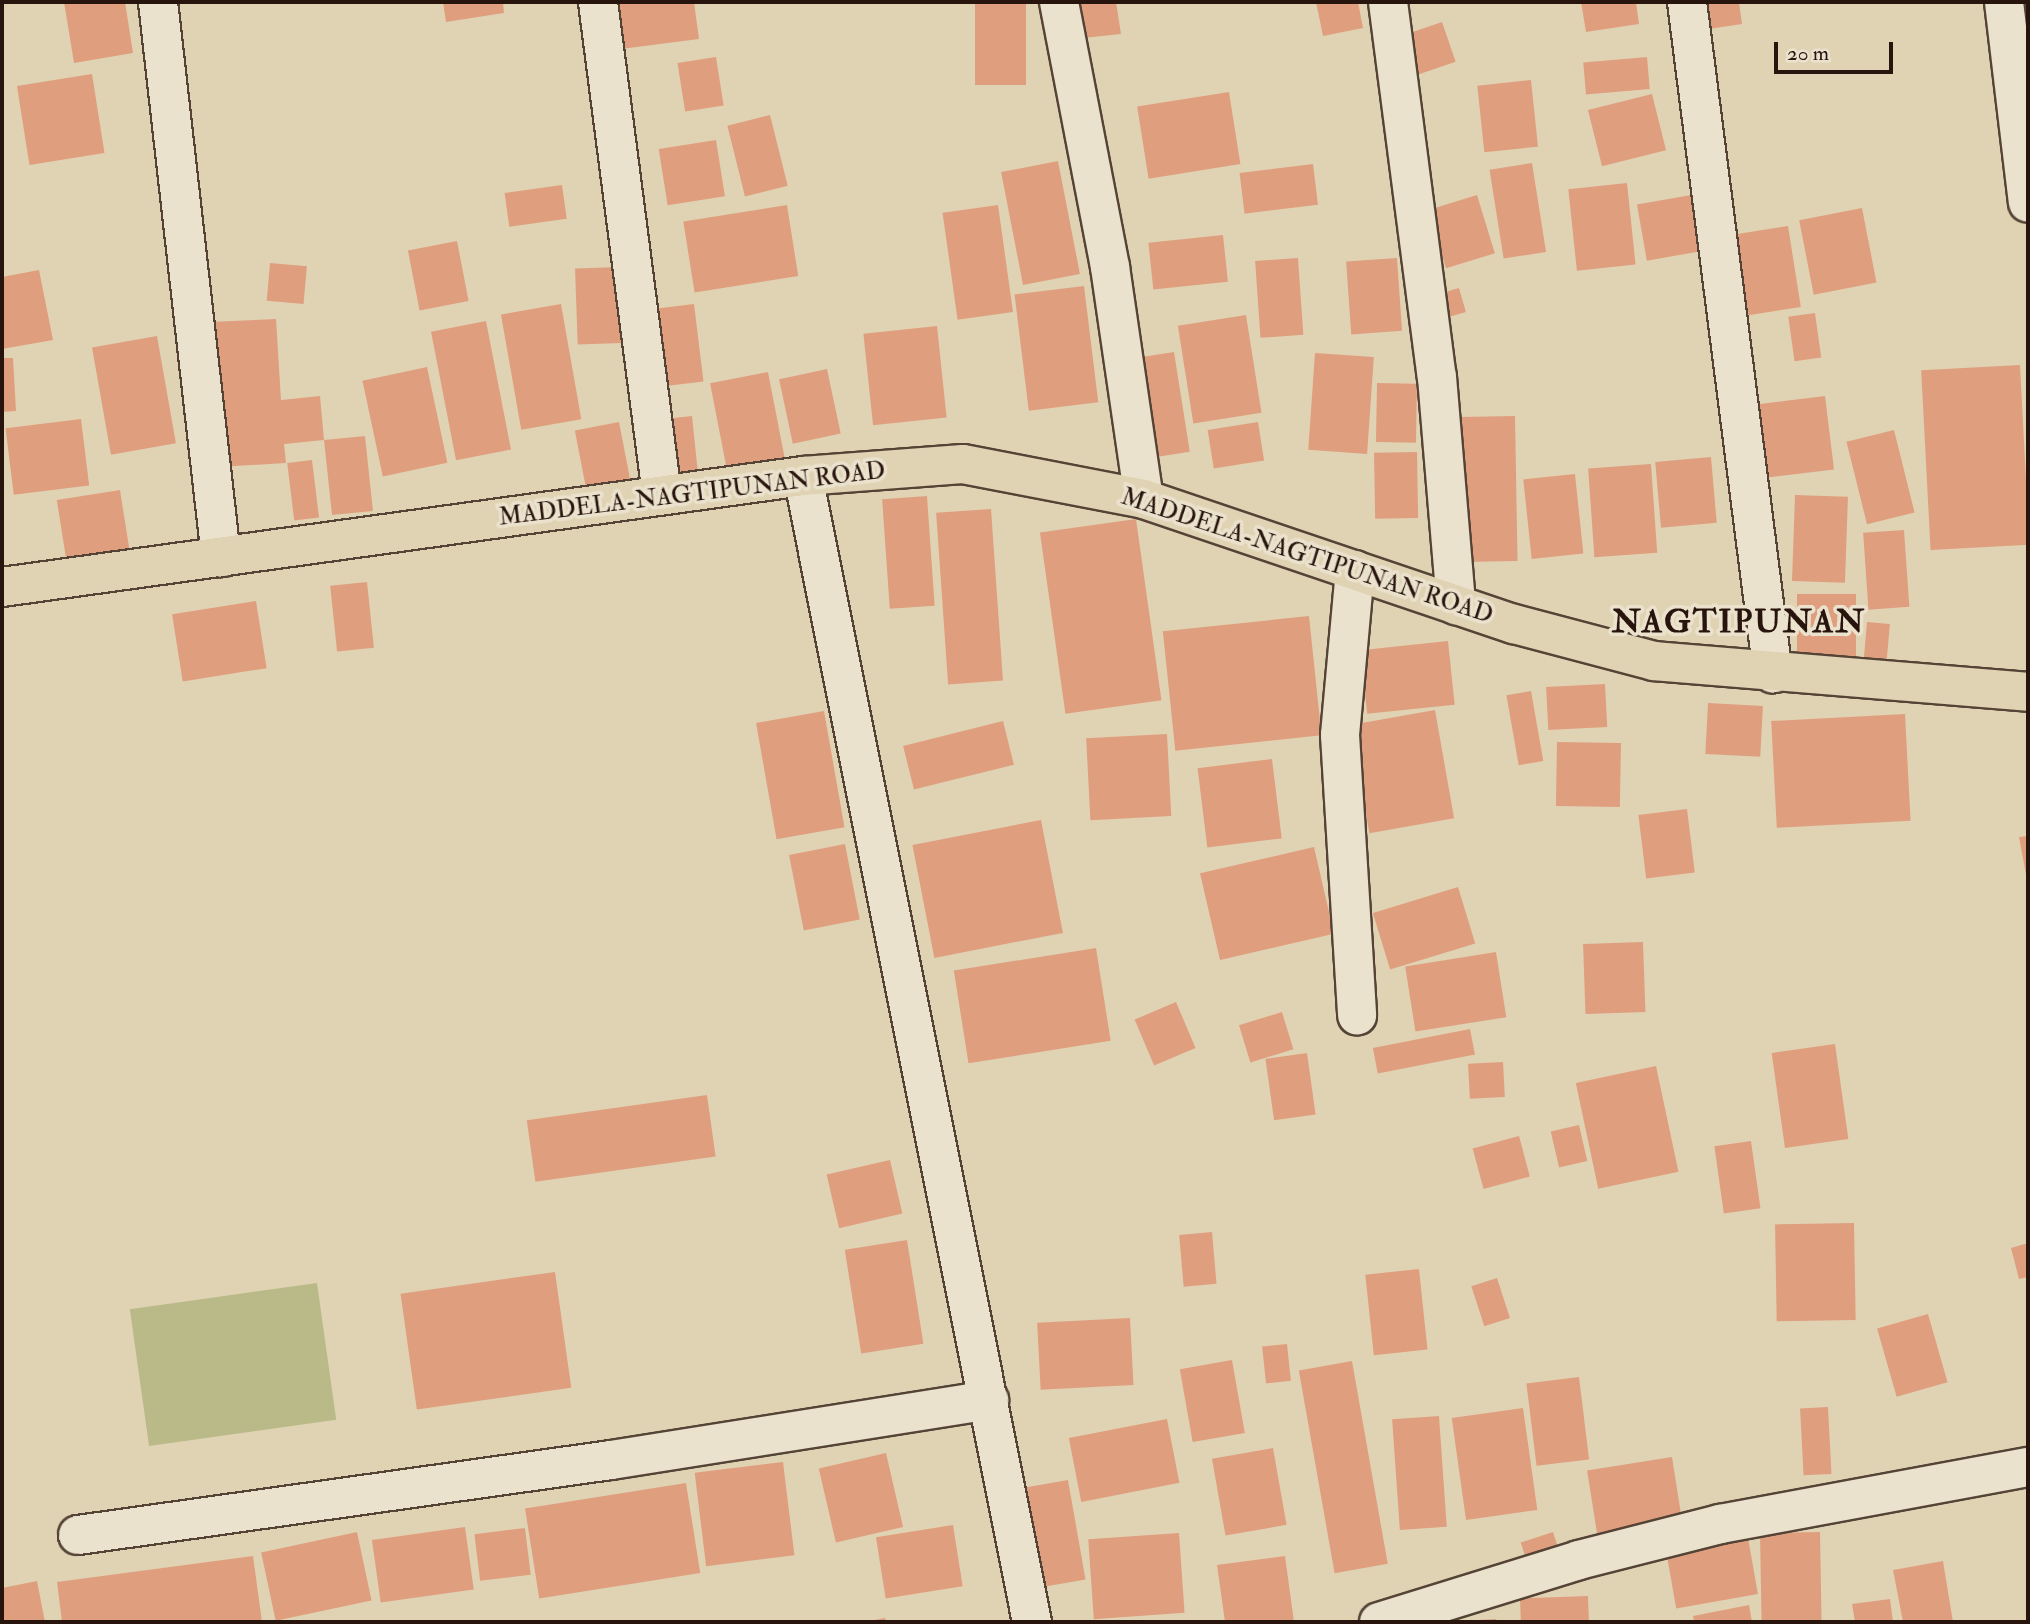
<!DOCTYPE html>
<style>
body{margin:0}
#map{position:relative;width:2030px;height:1624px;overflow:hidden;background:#e0d3b4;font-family:"IM FELL Double Pica",serif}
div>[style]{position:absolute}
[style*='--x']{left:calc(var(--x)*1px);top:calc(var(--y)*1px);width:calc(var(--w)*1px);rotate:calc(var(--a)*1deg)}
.green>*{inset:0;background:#baba88;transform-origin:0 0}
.building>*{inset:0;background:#df9f7f;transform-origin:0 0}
.roads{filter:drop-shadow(2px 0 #554436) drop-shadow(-2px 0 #554436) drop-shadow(0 2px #554436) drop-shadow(0 -2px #554436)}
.minor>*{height:38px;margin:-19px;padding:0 19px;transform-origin:19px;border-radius:19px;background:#ebe2ce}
.major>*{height:38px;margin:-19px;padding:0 19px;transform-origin:19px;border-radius:19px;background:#e0d3b4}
span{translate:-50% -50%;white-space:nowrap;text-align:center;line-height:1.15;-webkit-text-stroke:7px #ebe2ce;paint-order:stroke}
.street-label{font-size:24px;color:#27140c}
.district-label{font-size:32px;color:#27140c;font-weight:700;letter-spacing:2px}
.frame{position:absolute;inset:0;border:4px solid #27140c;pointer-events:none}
.scale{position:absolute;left:1774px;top:42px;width:119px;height:32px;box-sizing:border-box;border:4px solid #27140c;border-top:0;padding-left:9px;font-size:21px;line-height:24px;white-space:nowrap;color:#27140c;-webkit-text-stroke:5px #ebe2ce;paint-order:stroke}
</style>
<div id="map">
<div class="green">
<i style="left:317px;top:1283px;width:138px;height:189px;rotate:82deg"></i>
</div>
<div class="building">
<i style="clip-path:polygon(64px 2px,125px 2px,133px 53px,74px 63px)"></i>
<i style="clip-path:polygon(443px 2px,503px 2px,504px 13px,446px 22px)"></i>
<i style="clip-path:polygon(615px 2px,694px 2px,699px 39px,621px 49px)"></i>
<i style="left:975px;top:2px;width:51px;height:83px"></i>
<i style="clip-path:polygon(1078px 2px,1116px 2px,1121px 34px,1083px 38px)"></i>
<i style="clip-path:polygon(1316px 2px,1358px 2px,1363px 28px,1323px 36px)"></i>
<i style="clip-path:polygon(1581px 2px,1636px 2px,1639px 24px,1586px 32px)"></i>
<i style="clip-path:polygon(1698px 2px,1739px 2px,1742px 24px,1702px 30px)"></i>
<i style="left:1442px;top:22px;width:42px;height:41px;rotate:71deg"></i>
<i style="left:716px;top:57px;width:49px;height:39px;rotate:81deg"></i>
<i style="left:1647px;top:57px;width:32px;height:64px;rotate:85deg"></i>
<i style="left:92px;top:74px;width:80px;height:76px;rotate:81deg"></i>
<i style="left:1531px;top:80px;width:67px;height:54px;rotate:84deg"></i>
<i style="left:1229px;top:92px;width:73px;height:93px;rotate:81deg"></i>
<i style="left:1652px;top:94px;width:58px;height:66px;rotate:76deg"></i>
<i style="left:770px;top:115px;width:73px;height:44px;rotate:76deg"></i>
<i style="left:716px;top:140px;width:57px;height:58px;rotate:81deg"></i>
<i style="left:1058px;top:161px;width:115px;height:58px;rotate:79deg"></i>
<i style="left:1532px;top:163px;width:90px;height:43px;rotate:81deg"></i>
<i style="left:1313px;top:164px;width:41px;height:74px;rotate:83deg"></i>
<i style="left:1627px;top:183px;width:82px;height:59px;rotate:84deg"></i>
<i style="left:562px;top:185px;width:34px;height:58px;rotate:82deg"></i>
<i style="left:1697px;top:194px;width:57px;height:61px;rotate:80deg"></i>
<i style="left:1477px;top:195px;width:61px;height:51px;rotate:73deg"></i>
<i style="left:787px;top:205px;width:72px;height:105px;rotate:81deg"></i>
<i style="left:998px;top:205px;width:108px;height:56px;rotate:82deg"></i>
<i style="left:1862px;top:208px;width:76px;height:64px;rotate:79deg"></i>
<i style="left:1788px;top:226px;width:82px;height:53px;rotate:81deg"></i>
<i style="left:1223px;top:235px;width:47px;height:75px;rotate:84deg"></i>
<i style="left:457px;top:241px;width:61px;height:50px;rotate:79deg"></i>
<i style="left:1298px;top:258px;width:77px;height:43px;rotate:86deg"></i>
<i style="left:1397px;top:258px;width:73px;height:51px;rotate:86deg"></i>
<i style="left:270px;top:263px;width:37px;height:38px;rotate:5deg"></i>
<i style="left:619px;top:267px;width:76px;height:44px;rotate:88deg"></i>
<i style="clip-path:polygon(39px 270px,53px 340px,2px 349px,2px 277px)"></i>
<i style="left:1084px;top:286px;width:117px;height:70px;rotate:83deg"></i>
<i style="left:1459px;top:288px;width:25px;height:27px;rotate:74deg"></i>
<i style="left:561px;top:304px;width:117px;height:61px;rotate:80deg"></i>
<i style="left:694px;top:304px;width:78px;height:50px;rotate:83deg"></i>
<i style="left:1815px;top:313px;width:45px;height:27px;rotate:82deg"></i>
<i style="left:1246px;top:315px;width:99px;height:69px;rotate:81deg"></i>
<i style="clip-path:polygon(276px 319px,281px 400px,320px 396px,324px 440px,365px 436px,373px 511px,332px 515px,324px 440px,284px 444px,286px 463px,218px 467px,208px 322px)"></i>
<i style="left:486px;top:321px;width:131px;height:56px;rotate:79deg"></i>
<i style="left:937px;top:326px;width:92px;height:74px;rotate:84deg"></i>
<i style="left:157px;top:336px;width:109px;height:66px;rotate:80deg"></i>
<i style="left:1174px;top:352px;width:101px;height:39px;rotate:81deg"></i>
<i style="left:1315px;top:353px;width:59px;height:97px;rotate:4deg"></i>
<i style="clip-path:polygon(2px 358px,13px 358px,16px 411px,2px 412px)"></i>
<i style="left:2020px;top:365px;width:180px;height:99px;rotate:87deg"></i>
<i style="left:427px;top:367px;width:98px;height:66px;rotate:78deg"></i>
<i style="left:827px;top:369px;width:66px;height:49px;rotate:78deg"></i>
<i style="left:768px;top:372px;width:88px;height:59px;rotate:79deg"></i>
<i style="left:1377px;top:383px;width:40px;height:59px;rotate:1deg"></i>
<i style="left:1825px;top:396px;width:74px;height:71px;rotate:83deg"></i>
<i style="left:692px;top:416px;width:59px;height:33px;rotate:84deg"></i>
<i style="left:1515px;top:416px;width:145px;height:54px;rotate:89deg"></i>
<i style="left:81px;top:419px;width:67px;height:76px;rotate:83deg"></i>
<i style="left:619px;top:422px;width:64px;height:45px;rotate:79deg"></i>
<i style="left:1258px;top:422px;width:39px;height:51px;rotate:81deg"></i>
<i style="left:1894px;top:430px;width:85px;height:49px;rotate:76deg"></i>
<i style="left:1417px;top:452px;width:66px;height:43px;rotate:89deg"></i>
<i style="left:1711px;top:457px;width:66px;height:56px;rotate:85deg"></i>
<i style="left:312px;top:460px;width:58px;height:25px;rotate:83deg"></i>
<i style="left:1651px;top:464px;width:89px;height:63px;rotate:86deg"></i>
<i style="left:1575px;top:474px;width:80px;height:52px;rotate:84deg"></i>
<i style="left:120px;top:490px;width:64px;height:64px;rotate:81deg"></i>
<i style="left:1795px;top:495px;width:53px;height:86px;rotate:2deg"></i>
<i style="left:927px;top:496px;width:110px;height:45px;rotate:86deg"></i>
<i style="left:991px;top:509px;width:172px;height:55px;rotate:86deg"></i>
<i style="left:1136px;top:519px;width:183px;height:97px;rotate:82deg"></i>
<i style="left:1904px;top:530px;width:77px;height:41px;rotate:86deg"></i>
<i style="left:367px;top:582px;width:66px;height:37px;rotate:84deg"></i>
<i style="left:1797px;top:594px;width:59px;height:67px"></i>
<i style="left:256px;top:601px;width:68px;height:85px;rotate:81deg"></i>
<i style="left:1309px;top:616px;width:120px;height:147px;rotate:84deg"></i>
<i style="left:1867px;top:622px;width:23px;height:36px;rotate:5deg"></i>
<i style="left:1448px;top:641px;width:64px;height:88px;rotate:84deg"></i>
<i style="left:1605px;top:684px;width:43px;height:59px;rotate:87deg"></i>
<i style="left:1531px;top:691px;width:71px;height:25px;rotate:80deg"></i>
<i style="left:1708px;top:703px;width:55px;height:51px;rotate:3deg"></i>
<i style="left:1435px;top:710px;width:110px;height:86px;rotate:80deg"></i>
<i style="left:824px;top:711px;width:118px;height:69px;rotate:80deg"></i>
<i style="left:1905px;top:714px;width:107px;height:134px;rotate:87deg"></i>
<i style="left:1003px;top:721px;width:45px;height:103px;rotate:76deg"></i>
<i style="left:1167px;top:734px;width:82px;height:81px;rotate:87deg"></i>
<i style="left:1557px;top:742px;width:64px;height:64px;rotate:1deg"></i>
<i style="left:1272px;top:759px;width:80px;height:75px;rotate:83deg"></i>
<i style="left:1687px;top:809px;width:64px;height:49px;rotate:83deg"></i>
<i style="left:1041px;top:820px;width:115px;height:131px;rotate:79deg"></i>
<i style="clip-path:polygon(2028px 836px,2028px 880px,2027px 880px,2019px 837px)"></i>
<i style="left:845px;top:844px;width:77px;height:57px;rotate:79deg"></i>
<i style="left:1314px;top:847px;width:89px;height:117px;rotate:77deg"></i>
<i style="left:1458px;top:887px;width:59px;height:89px;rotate:73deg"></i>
<i style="left:1643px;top:942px;width:70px;height:60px;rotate:88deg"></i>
<i style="left:1096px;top:948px;width:94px;height:144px;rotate:81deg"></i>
<i style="left:1496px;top:952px;width:66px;height:92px;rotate:81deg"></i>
<i style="left:1176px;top:1002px;width:50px;height:45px;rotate:67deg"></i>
<i style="left:1282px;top:1012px;width:39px;height:45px;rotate:73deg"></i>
<i style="left:1470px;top:1029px;width:26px;height:99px;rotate:79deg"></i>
<i style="left:1835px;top:1044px;width:96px;height:64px;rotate:82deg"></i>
<i style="left:1307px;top:1053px;width:62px;height:42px;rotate:82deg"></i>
<i style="left:1503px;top:1062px;width:35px;height:35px;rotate:87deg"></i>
<i style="left:1656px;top:1066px;width:108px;height:82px;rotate:78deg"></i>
<i style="left:707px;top:1095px;width:62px;height:182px;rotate:82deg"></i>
<i style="left:1579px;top:1125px;width:37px;height:29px;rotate:77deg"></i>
<i style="left:1519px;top:1136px;width:42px;height:48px;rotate:75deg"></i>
<i style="left:1751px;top:1141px;width:68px;height:37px;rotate:82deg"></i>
<i style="left:890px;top:1160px;width:55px;height:65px;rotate:77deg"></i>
<i style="left:1854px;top:1223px;width:97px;height:79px;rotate:89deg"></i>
<i style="left:1212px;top:1232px;width:52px;height:33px;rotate:85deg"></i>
<i style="left:907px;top:1240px;width:105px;height:63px;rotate:81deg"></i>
<i style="clip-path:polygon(2028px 1243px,2028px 1277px,2019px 1279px,2011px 1248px)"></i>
<i style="left:1419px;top:1269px;width:81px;height:54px;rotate:84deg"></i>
<i style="left:555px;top:1272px;width:117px;height:156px;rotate:82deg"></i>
<i style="left:1497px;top:1278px;width:42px;height:27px;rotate:72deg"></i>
<i style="left:1928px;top:1314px;width:71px;height:53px;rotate:74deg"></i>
<i style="left:1130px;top:1318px;width:67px;height:93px;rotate:87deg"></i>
<i style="left:1287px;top:1344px;width:37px;height:25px;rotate:84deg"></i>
<i style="left:1232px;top:1360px;width:74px;height:53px;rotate:80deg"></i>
<i style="left:1352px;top:1361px;width:206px;height:54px;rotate:80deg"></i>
<i style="left:1579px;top:1377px;width:83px;height:53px;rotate:83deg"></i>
<i style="left:1828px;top:1407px;width:67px;height:28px;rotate:87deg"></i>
<i style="left:1523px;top:1408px;width:103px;height:72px;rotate:82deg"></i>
<i style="left:1439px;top:1416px;width:111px;height:47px;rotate:86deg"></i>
<i style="left:1167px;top:1419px;width:65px;height:100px;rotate:79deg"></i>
<i style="left:1273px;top:1448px;width:78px;height:62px;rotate:80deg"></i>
<i style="left:886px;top:1453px;width:76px;height:69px;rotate:77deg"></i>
<i style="left:1672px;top:1457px;width:65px;height:86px;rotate:81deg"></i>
<i style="left:783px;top:1462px;width:94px;height:89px;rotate:83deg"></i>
<i style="left:1068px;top:1480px;width:101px;height:48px;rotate:80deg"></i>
<i style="left:686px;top:1483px;width:91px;height:163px;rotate:81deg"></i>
<i style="left:953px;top:1525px;width:62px;height:78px;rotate:81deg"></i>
<i style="left:465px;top:1527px;width:63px;height:94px;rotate:82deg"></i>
<i style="left:525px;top:1528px;width:47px;height:51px;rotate:83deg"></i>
<i style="left:357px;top:1532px;width:70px;height:98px;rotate:78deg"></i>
<i style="left:1553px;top:1532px;width:23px;height:34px;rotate:72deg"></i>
<i style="left:1747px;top:1532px;width:63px;height:83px;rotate:80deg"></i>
<i style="left:1820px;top:1532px;width:90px;height:60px;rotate:89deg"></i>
<i style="left:1179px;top:1533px;width:80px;height:91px;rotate:86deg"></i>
<i style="clip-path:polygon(253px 1556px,262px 1622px,62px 1622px,57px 1582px)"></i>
<i style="clip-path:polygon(1285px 1556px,1294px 1622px,1225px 1622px,1217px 1565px)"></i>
<i style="clip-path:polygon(1943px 1561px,1953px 1622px,1903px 1622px,1893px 1570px)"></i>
<i style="clip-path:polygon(37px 1581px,45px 1622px,2px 1622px,2px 1588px)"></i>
<i style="left:1588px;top:1596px;width:26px;height:68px;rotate:88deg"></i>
<i style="clip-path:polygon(1890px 1599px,1893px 1622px,1855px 1622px,1852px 1604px)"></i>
<i style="clip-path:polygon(1749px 1605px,1752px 1622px,1694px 1622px,1693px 1616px)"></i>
<i style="clip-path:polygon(885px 1618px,886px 1622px,869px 1622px,869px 1621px)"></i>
<i style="clip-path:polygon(1496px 1619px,1497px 1622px,1478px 1622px,1478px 1620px)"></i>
</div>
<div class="roads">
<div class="minor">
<i style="--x:158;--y:2;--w:559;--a:83.52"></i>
<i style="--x:598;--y:2;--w:497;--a:82.6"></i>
<i style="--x:1059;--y:2;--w:270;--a:79.1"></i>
<i style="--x:1110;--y:267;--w:234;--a:81.7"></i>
<i style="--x:1388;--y:2;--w:378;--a:82.6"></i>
<i style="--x:1437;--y:377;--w:229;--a:85.2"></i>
<i style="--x:1687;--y:2;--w:677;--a:82.71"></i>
<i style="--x:2004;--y:2;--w:202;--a:83.2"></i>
<i style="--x:803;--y:476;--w:1169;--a:78.7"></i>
<i style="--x:1355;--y:570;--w:166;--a:95.2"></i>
<i style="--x:1340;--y:735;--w:281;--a:86.5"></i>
<i style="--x:78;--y:1535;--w:538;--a:-8.01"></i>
<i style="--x:611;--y:1460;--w:383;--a:-9"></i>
<i style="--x:1379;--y:1622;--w:209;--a:-17.2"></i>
<i style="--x:1579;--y:1560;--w:146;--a:-14.3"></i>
<i style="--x:1720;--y:1524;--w:313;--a:-10.5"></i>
</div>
<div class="major">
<i style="--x:2;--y:587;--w:809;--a:-7.89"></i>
<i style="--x:803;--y:476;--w:160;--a:-4.3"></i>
<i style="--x:963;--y:464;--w:184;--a:10.9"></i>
<i style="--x:1144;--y:499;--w:391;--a:18.7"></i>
<i style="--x:1514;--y:624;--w:145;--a:14.8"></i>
<i style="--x:1654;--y:661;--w:375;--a:4.7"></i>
</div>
</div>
<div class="street-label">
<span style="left:692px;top:494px;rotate:-7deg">MADDELA-NAGTIPUNAN ROAD</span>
<span style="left:1307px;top:556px;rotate:18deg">MADDELA-NAGTIPUNAN ROAD</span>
</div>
<div class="district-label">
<span style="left:1739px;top:622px">NAGTIPUNAN</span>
</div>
<div class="frame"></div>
<div class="scale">20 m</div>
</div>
